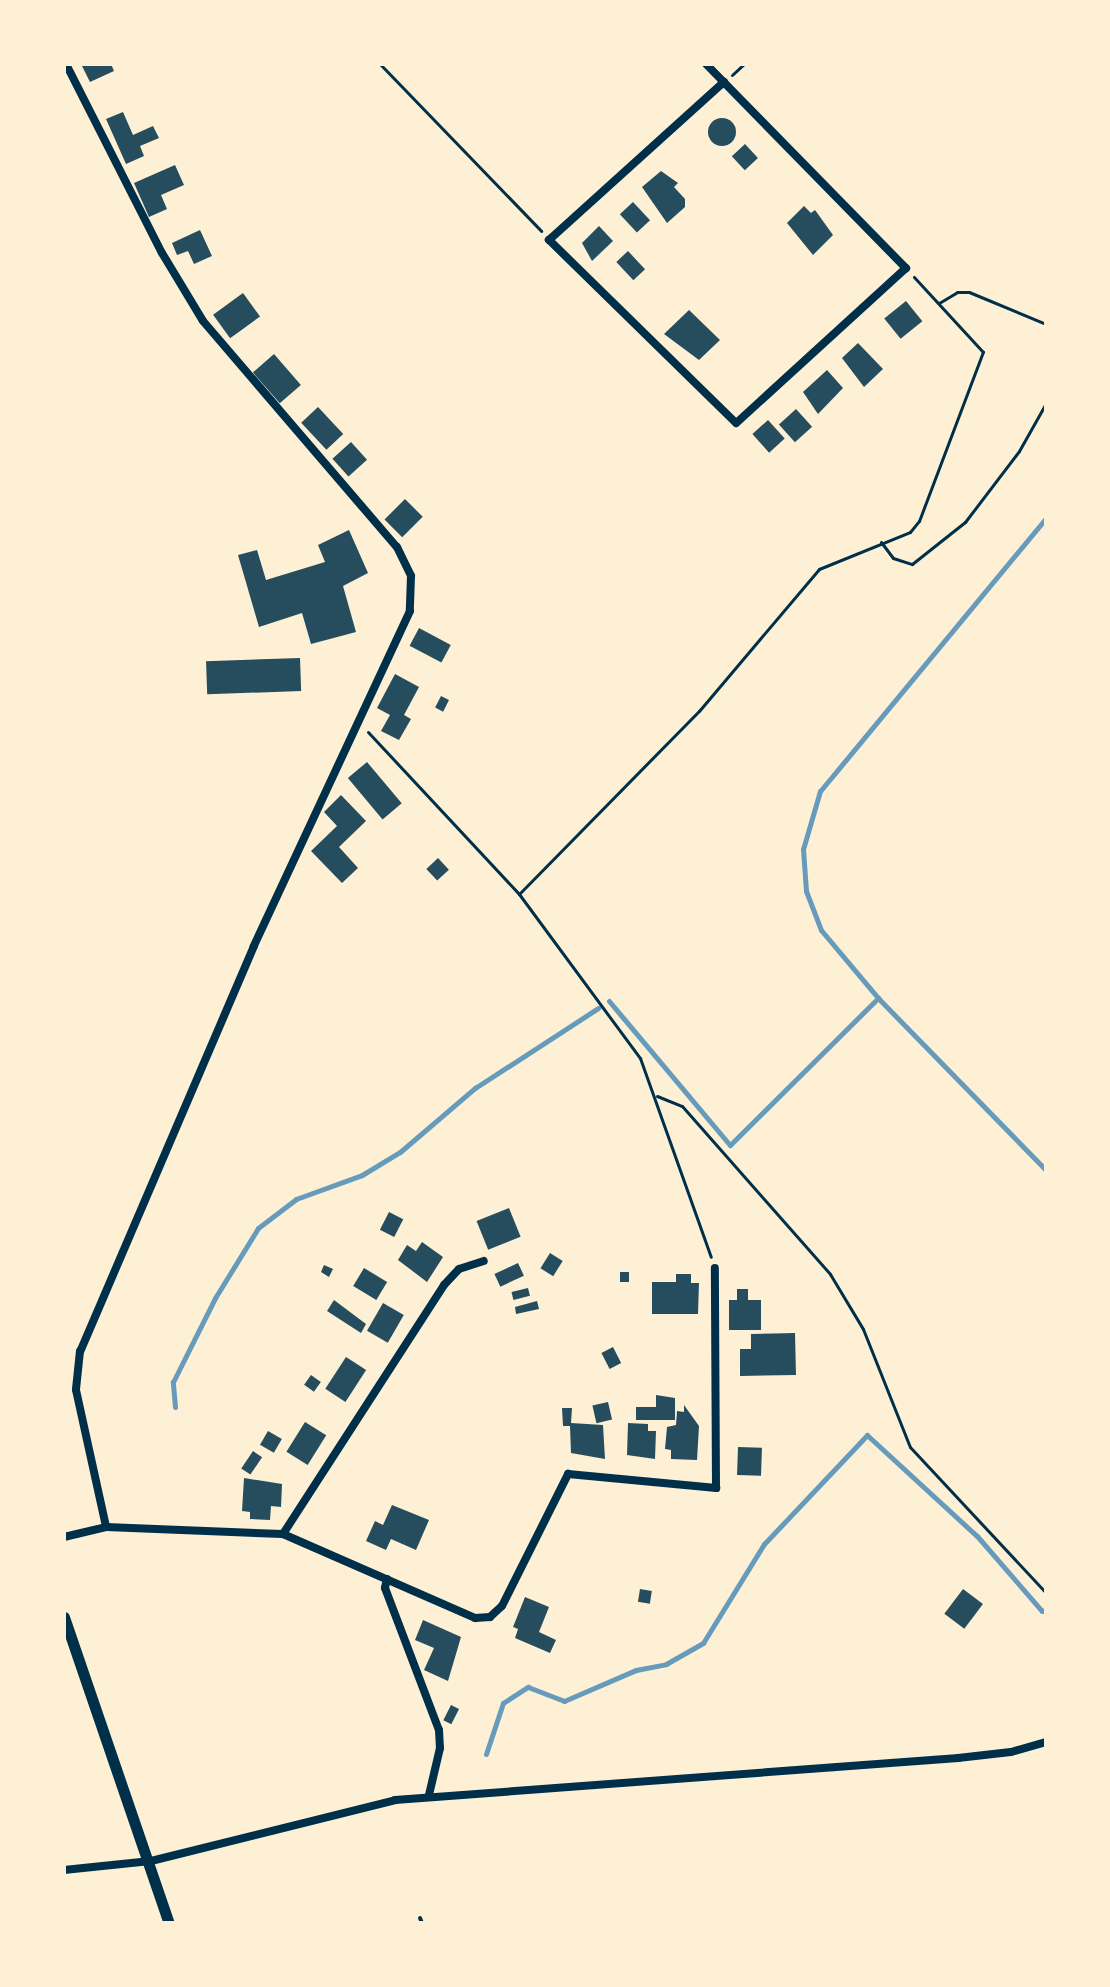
<!DOCTYPE html>
<style>
body{margin:0}
#map{position:relative;width:1110px;height:1987px;overflow:hidden;background:#fdf0d5;font-family:Jost,sans-serif}
div>[style]{position:absolute}
[style*='--x']{left:calc(var(--x)*1px);top:calc(var(--y)*1px);width:calc(var(--w)*1px);rotate:calc(var(--a)*1deg)}
.stream>*{height:5px;margin:-2.5px;padding:0 2.5px;transform-origin:2.5px;border-radius:2.5px;background:#669bbc}
.building>*{inset:0;background:#264d5e;transform-origin:0 0}
.round{border-radius:50%}
.path>*{height:3px;margin:-1.5px;padding:0 1.5px;transform-origin:1.5px;border-radius:1.5px;background:#003049}
.service>*{height:4px;margin:-2px;padding:0 2px;transform-origin:2px;border-radius:2px;background:#003049}
.minor>*{height:8px;margin:-4px;padding:0 4px;transform-origin:4px;border-radius:4px;background:#003049}
.secondary>*{height:11px;margin:-5.5px;padding:0 5.5px;transform-origin:5.5px;border-radius:5.5px;background:#003049}
span{translate:-50% -50%;white-space:nowrap;text-align:center;line-height:1.15;-webkit-text-stroke:6px #fdf0d5;paint-order:stroke}
.frame{position:absolute;inset:0;border:66px solid #fdf0d5;pointer-events:none}
</style>
<div id="map">
<div class="stream">
<i style="--x:1046;--y:518;--w:354;--a:129.6"></i>
<i style="--x:820;--y:791;--w:60;--a:106.3"></i>
<i style="--x:803;--y:849;--w:42;--a:85.9"></i>
<i style="--x:806;--y:891;--w:42;--a:69"></i>
<i style="--x:821;--y:930;--w:89;--a:50"></i>
<i style="--x:878;--y:998;--w:240;--a:45.7"></i>
<i style="--x:609;--y:1001;--w:188;--a:50"></i>
<i style="--x:730;--y:1145;--w:209;--a:-44.8"></i>
<i style="--x:175;--y:1407;--w:25;--a:-95"></i>
<i style="--x:173;--y:1382;--w:94;--a:-63.4"></i>
<i style="--x:215;--y:1298;--w:82;--a:-58.4"></i>
<i style="--x:258;--y:1228;--w:48;--a:-37.3"></i>
<i style="--x:296;--y:1199;--w:70;--a:-20"></i>
<i style="--x:362;--y:1175;--w:44;--a:-31.2"></i>
<i style="--x:400;--y:1152;--w:99;--a:-40.5"></i>
<i style="--x:475;--y:1088;--w:147;--a:-33"></i>
<i style="--x:486;--y:1754;--w:54;--a:-71.6"></i>
<i style="--x:503;--y:1703;--w:30;--a:-33"></i>
<i style="--x:528;--y:1687;--w:39;--a:21"></i>
<i style="--x:564;--y:1701;--w:78;--a:-23.3"></i>
<i style="--x:636;--y:1670;--w:31;--a:-11"></i>
<i style="--x:666;--y:1664;--w:43;--a:-29.6"></i>
<i style="--x:703;--y:1643;--w:116;--a:-58.4"></i>
<i style="--x:764;--y:1544;--w:150;--a:-46.6"></i>
<i style="--x:867;--y:1435;--w:149;--a:42.6"></i>
<i style="--x:977;--y:1536;--w:99;--a:49.1"></i>
<i style="--x:1042;--y:1611;--w:4;--a:-14"></i>
</div>
<div class="building">
<i style="clip-path:polygon(81px 64px,111px 64px,114px 71px,90px 82px)"></i>
<i style="clip-path:polygon(123px 112px,133px 135px,153px 126px,159px 138px,140px 146px,144px 156px,126px 164px,106px 119px)"></i>
<i class="round" style="left:708px;top:118px;width:28px;height:28px"></i>
<i style="left:745px;top:144px;width:19px;height:18px;rotate:47deg"></i>
<i style="clip-path:polygon(175px 165px,184px 185px,161px 195px,167px 209px,149px 217px,134px 183px)"></i>
<i style="clip-path:polygon(661px 171px,678px 183px,674px 187px,685px 199px,685px 207px,667px 223px,642px 187px)"></i>
<i style="left:633px;top:202px;width:25px;height:18px;rotate:47deg"></i>
<i style="clip-path:polygon(804px 206px,811px 213px,815px 210px,833px 235px,813px 255px,787px 223px)"></i>
<i style="clip-path:polygon(599px 226px,613px 241px,592px 261px,582px 243px)"></i>
<i style="clip-path:polygon(200px 230px,212px 256px,194px 264px,188px 251px,177px 255px,172px 243px)"></i>
<i style="left:628px;top:251px;width:25px;height:16px;rotate:47deg"></i>
<i style="left:243px;top:293px;width:29px;height:37px;rotate:54deg"></i>
<i style="left:906px;top:301px;width:26px;height:28px;rotate:51deg"></i>
<i style="clip-path:polygon(689px 310px,720px 340px,699px 360px,664px 334px)"></i>
<i style="clip-path:polygon(858px 343px,883px 369px,864px 387px,842px 358px)"></i>
<i style="left:274px;top:354px;width:41px;height:28px;rotate:49deg"></i>
<i style="clip-path:polygon(827px 370px,843px 388px,818px 414px,803px 392px)"></i>
<i style="left:318px;top:407px;width:37px;height:23px;rotate:47deg"></i>
<i style="left:796px;top:409px;width:24px;height:23px;rotate:48deg"></i>
<i style="left:768px;top:420px;width:25px;height:21px;rotate:48deg"></i>
<i style="left:351px;top:442px;width:24px;height:25px;rotate:48deg"></i>
<i style="left:405px;top:499px;width:25px;height:29px;rotate:45deg"></i>
<i style="clip-path:polygon(349px 530px,368px 573px,343px 586px,356px 632px,311px 644px,302px 613px,259px 627px,238px 555px,257px 550px,266px 580px,325px 562px,318px 545px)"></i>
<i style="left:419px;top:628px;width:36px;height:20px;rotate:28deg"></i>
<i style="left:300px;top:658px;width:33px;height:94px;rotate:88deg"></i>
<i style="clip-path:polygon(395px 674px,419px 687px,404px 715px,411px 719px,399px 740px,381px 731px,390px 715px,377px 708px)"></i>
<i style="left:441px;top:696px;width:9px;height:13px;rotate:27deg"></i>
<i style="left:367px;top:762px;width:54px;height:25px;rotate:50deg"></i>
<i style="clip-path:polygon(341px 795px,366px 821px,339px 847px,358px 868px,342px 883px,311px 851px,337px 826px,324px 812px)"></i>
<i style="left:438px;top:858px;width:16px;height:16px;rotate:47deg"></i>
<i style="left:509px;top:1208px;width:31px;height:35px;rotate:68deg"></i>
<i style="left:389px;top:1212px;width:16px;height:20px;rotate:27deg"></i>
<i style="clip-path:polygon(422px 1242px,443px 1257px,427px 1282px,398px 1260px,407px 1245px,416px 1251px)"></i>
<i style="left:550px;top:1253px;width:15px;height:18px;rotate:32deg"></i>
<i style="left:518px;top:1263px;width:14px;height:26px;rotate:65deg"></i>
<i style="clip-path:polygon(324px 1265px,333px 1269px,329px 1277px,321px 1272px)"></i>
<i style="left:364px;top:1268px;width:27px;height:21px;rotate:31deg"></i>
<i style="left:620px;top:1272px;width:9px;height:10px"></i>
<i style="clip-path:polygon(676px 1274px,691px 1274px,691px 1283px,699px 1283px,698px 1314px,652px 1314px,652px 1282px,676px 1282px)"></i>
<i style="left:528px;top:1288px;width:8px;height:17px;rotate:76deg"></i>
<i style="clip-path:polygon(737px 1289px,748px 1289px,748px 1300px,761px 1300px,761px 1330px,729px 1330px,729px 1300px,737px 1300px)"></i>
<i style="clip-path:polygon(334px 1300px,366px 1324px,361px 1333px,327px 1311px)"></i>
<i style="clip-path:polygon(537px 1301px,539px 1309px,516px 1314px,515px 1307px)"></i>
<i style="left:383px;top:1303px;width:24px;height:32px;rotate:30deg"></i>
<i style="clip-path:polygon(795px 1333px,796px 1375px,740px 1376px,740px 1349px,751px 1349px,751px 1334px)"></i>
<i style="left:613px;top:1347px;width:18px;height:13px;rotate:63deg"></i>
<i style="left:346px;top:1357px;width:24px;height:38px;rotate:33deg"></i>
<i style="left:311px;top:1375px;width:12px;height:12px;rotate:35deg"></i>
<i style="clip-path:polygon(656px 1395px,675px 1398px,675px 1420px,636px 1420px,636px 1407px,656px 1407px)"></i>
<i style="left:608px;top:1402px;width:18px;height:16px;rotate:77deg"></i>
<i style="clip-path:polygon(684px 1405px,699px 1426px,697px 1460px,671px 1459px,671px 1450px,665px 1449px,667px 1427px,676px 1425px,677px 1411px,684px 1412px)"></i>
<i style="clip-path:polygon(562px 1408px,572px 1408px,571px 1423px,603px 1425px,605px 1459px,571px 1453px,570px 1426px,563px 1426px)"></i>
<i style="left:305px;top:1422px;width:25px;height:35px;rotate:32deg"></i>
<i style="clip-path:polygon(628px 1423px,648px 1424px,648px 1431px,656px 1431px,655px 1459px,627px 1455px)"></i>
<i style="left:268px;top:1431px;width:16px;height:16px;rotate:30deg"></i>
<i style="left:738px;top:1447px;width:24px;height:28px;rotate:2deg"></i>
<i style="left:253px;top:1451px;width:11px;height:21px;rotate:34deg"></i>
<i style="clip-path:polygon(244px 1478px,282px 1484px,281px 1507px,271px 1506px,270px 1520px,250px 1519px,250px 1512px,242px 1511px)"></i>
<i style="clip-path:polygon(392px 1505px,429px 1520px,416px 1550px,391px 1539px,386px 1550px,366px 1541px,375px 1521px,383px 1525px)"></i>
<i style="left:640px;top:1589px;width:12px;height:13px;rotate:9deg"></i>
<i style="left:963px;top:1589px;width:25px;height:31px;rotate:37deg"></i>
<i style="clip-path:polygon(525px 1597px,549px 1607px,539px 1632px,556px 1640px,550px 1653px,515px 1638px,518px 1629px,513px 1627px)"></i>
<i style="clip-path:polygon(423px 1620px,461px 1637px,448px 1681px,424px 1670px,434px 1648px,415px 1640px)"></i>
<i style="left:451px;top:1705px;width:9px;height:17px;rotate:27deg"></i>
</div>
<div class="path">
<i style="--x:380;--y:64;--w:232;--a:46"></i>
<i style="--x:732;--y:75;--w:16;--a:-43"></i>
<i style="--x:939;--y:303;--w:21;--a:-31"></i>
<i style="--x:957;--y:292;--w:12;--a:0"></i>
<i style="--x:969;--y:292;--w:83;--a:22.6"></i>
<i style="--x:881;--y:542;--w:20;--a:53"></i>
<i style="--x:893;--y:558;--w:20;--a:18"></i>
<i style="--x:912;--y:564;--w:68;--a:-38.4"></i>
<i style="--x:965;--y:522;--w:89;--a:-52.7"></i>
<i style="--x:1019;--y:451;--w:55;--a:-60.6"></i>
<i style="--x:368;--y:732;--w:221;--a:47"></i>
<i style="--x:519;--y:894;--w:204;--a:53.6"></i>
<i style="--x:640;--y:1058;--w:211;--a:70.4"></i>
<i style="--x:519;--y:894;--w:257;--a:-45.5"></i>
<i style="--x:699;--y:711;--w:186;--a:-49.8"></i>
<i style="--x:819;--y:569;--w:98;--a:-22.1"></i>
<i style="--x:910;--y:532;--w:14;--a:-51"></i>
<i style="--x:919;--y:521;--w:181;--a:-69.3"></i>
<i style="--x:983;--y:352;--w:102;--a:-132.6"></i>
<i style="--x:657;--y:1096;--w:27;--a:22"></i>
<i style="--x:682;--y:1106;--w:224;--a:48.6"></i>
<i style="--x:830;--y:1274;--w:64;--a:59"></i>
<i style="--x:863;--y:1329;--w:127;--a:68.3"></i>
<i style="--x:910;--y:1447;--w:200;--a:47"></i>
</div>
<div class="service">
<i style="--x:420;--y:1918;--w:5;--a:68"></i>
</div>
<div class="minor">
<i style="--x:66;--y:64;--w:212;--a:63.1"></i>
<i style="--x:162;--y:253;--w:79;--a:58.9"></i>
<i style="--x:203;--y:321;--w:298;--a:49.4"></i>
<i style="--x:397;--y:547;--w:32;--a:64"></i>
<i style="--x:411;--y:576;--w:35;--a:92"></i>
<i style="--x:410;--y:611;--w:370;--a:115"></i>
<i style="--x:254;--y:946;--w:441;--a:113.2"></i>
<i style="--x:80;--y:1351;--w:39;--a:96"></i>
<i style="--x:76;--y:1390;--w:140;--a:77.6"></i>
<i style="--x:706;--y:64;--w:286;--a:45.6"></i>
<i style="--x:906;--y:268;--w:230;--a:137.6"></i>
<i style="--x:736;--y:423;--w:262;--a:-135.6"></i>
<i style="--x:549;--y:240;--w:236;--a:-42.1"></i>
<i style="--x:283;--y:1534;--w:297;--a:-57.1"></i>
<i style="--x:444;--y:1285;--w:22;--a:-47"></i>
<i style="--x:459;--y:1269;--w:26;--a:-18"></i>
<i style="--x:64;--y:1537;--w:43;--a:-13.4"></i>
<i style="--x:106;--y:1527;--w:177;--a:2.3"></i>
<i style="--x:283;--y:1534;--w:210;--a:23.6"></i>
<i style="--x:475;--y:1618;--w:15;--a:-4"></i>
<i style="--x:490;--y:1617;--w:16;--a:-43"></i>
<i style="--x:502;--y:1606;--w:148;--a:-63.4"></i>
<i style="--x:568;--y:1474;--w:149;--a:5.4"></i>
<i style="--x:716;--y:1488;--w:220;--a:-90.3"></i>
<i style="--x:387;--y:1579;--w:9;--a:103"></i>
<i style="--x:385;--y:1588;--w:152;--a:69.2"></i>
<i style="--x:439;--y:1730;--w:18;--a:87"></i>
<i style="--x:440;--y:1748;--w:48;--a:103.2"></i>
<i style="--x:64;--y:1870;--w:87;--a:-5.9"></i>
<i style="--x:151;--y:1861;--w:252;--a:-14"></i>
<i style="--x:395;--y:1800;--w:565;--a:-4.27"></i>
<i style="--x:958;--y:1758;--w:53;--a:-6.5"></i>
<i style="--x:1011;--y:1752;--w:36;--a:-16"></i>
</div>
<div class="secondary">
<i style="--x:64;--y:1617;--w:324;--a:71.1"></i>
</div>
<div class="frame"></div>
</div>
